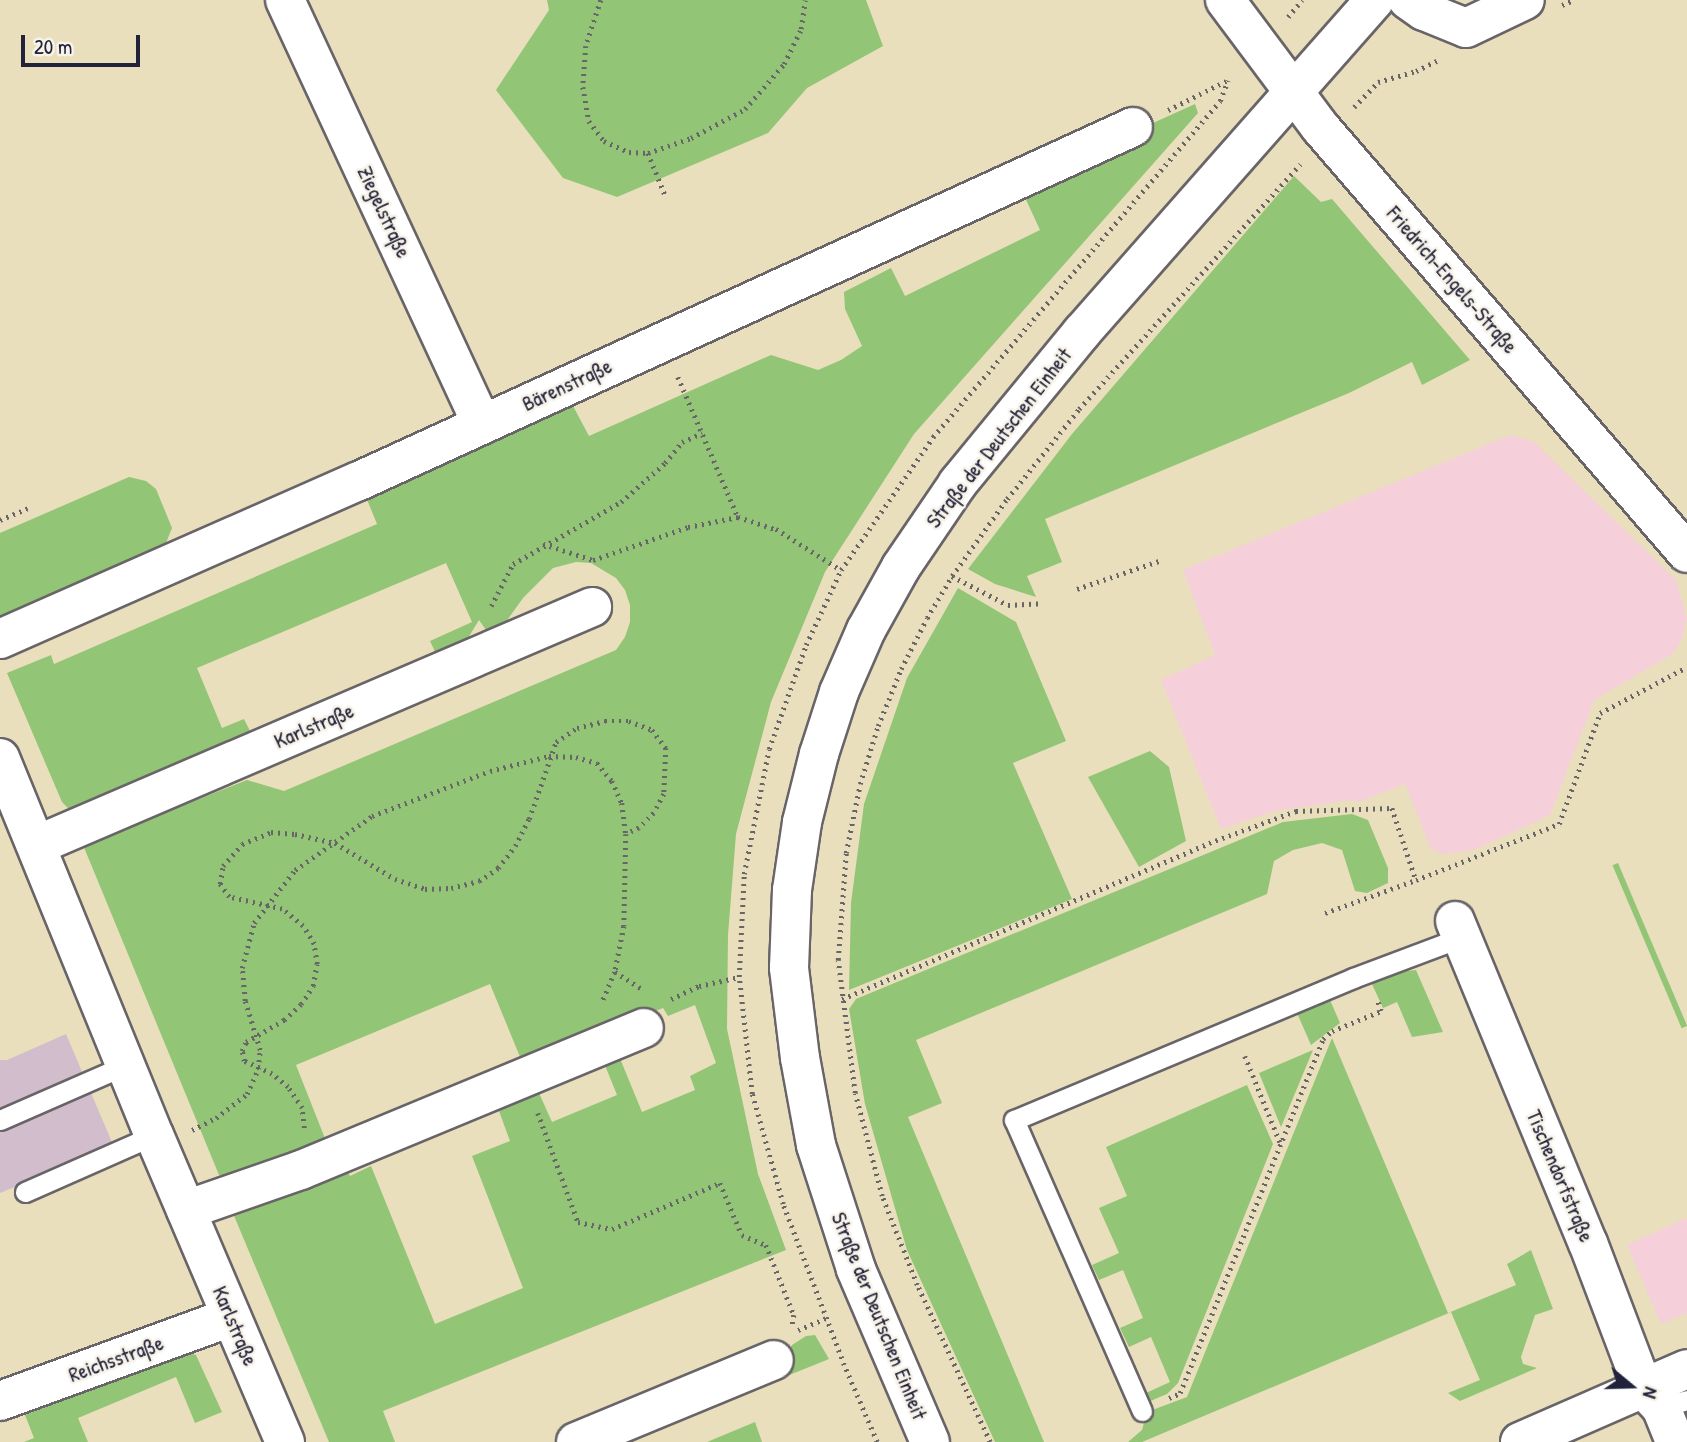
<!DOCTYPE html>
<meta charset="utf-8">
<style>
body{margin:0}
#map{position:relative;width:1687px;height:1442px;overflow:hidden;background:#eadfbc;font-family:"Patrick Hand",sans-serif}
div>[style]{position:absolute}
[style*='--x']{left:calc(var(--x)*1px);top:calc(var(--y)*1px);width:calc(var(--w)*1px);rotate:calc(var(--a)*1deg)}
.built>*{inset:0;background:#f5cfd9}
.industrial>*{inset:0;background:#d1bdcb}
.green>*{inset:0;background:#92c576;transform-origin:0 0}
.path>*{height:4.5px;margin-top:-2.25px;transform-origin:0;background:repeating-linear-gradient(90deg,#686468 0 2px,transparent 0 7px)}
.roads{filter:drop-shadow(2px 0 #686468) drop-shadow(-2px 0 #686468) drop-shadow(0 2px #686468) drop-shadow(0 -2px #686468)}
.service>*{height:19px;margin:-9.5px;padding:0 9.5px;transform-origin:9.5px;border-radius:9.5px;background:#fff}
.minor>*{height:38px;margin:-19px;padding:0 19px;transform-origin:19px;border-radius:19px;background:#fff}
.tertiary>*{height:38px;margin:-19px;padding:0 19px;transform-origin:19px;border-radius:19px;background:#fff}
span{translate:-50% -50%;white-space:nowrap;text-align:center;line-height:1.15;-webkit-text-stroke:5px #f7f3e8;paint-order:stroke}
.street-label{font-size:21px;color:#22223b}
.north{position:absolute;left:1596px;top:1351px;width:70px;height:70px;-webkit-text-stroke:5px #f7f3e8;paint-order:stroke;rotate:109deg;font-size:19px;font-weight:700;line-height:28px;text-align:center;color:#22223b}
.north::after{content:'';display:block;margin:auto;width:24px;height:32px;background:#22223b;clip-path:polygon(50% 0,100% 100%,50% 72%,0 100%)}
.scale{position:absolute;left:21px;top:35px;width:119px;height:32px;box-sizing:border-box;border:4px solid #22223b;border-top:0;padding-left:9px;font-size:21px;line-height:24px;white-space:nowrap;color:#22223b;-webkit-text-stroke:5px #f7f3e8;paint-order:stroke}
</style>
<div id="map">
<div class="built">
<i style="clip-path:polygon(1510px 435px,1534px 442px,1676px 580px,1687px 619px,1682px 638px,1674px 653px,1594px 700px,1550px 815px,1474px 850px,1442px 854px,1431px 849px,1405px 784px,1359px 802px,1350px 800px,1274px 811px,1221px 829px,1161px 680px,1215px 655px,1183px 570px)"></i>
<i style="clip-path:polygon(1687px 1218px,1687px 1313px,1661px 1324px,1627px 1245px)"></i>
</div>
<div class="industrial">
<i style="clip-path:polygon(66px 1034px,114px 1147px,0 1193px,0 1060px,7px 1060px)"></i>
</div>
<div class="green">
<i style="clip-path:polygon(547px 0,866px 0,883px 46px,807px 88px,768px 133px,617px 197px,563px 178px,496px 90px,549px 10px)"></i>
<i style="clip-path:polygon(1195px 104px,1198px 113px,914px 434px,825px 572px,771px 702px,736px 834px,728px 935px,727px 1029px,758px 1174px,786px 1250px,383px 1411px,395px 1442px,329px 1442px,232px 1211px,345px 1166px,350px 1176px,371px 1166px,435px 1324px,523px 1288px,472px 1156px,510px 1141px,499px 1111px,539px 1093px,552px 1122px,617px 1095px,604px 1063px,619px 1056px,642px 1112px,695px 1090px,690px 1076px,716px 1063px,695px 1005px,668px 1016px,663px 1008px,523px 1064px,490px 984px,296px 1065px,326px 1141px,233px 1177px,219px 1175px,83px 845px,247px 780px,284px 791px,616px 650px,625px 637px,630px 622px,630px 605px,625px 590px,616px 578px,591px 563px,576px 562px,553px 568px,523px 598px,493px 640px,479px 620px,468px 638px,453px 650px,437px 656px,430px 641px,472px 622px,446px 563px,197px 668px,222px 728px,244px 719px,250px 731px,248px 734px,75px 809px,68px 808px,62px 802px,7px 673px,51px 655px,54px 664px,377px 524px,366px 497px,572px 404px,589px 436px,771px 355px,818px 370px,841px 360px,862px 346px,845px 309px,844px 292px,891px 268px,905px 296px,1040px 230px,1022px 191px,1142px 128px)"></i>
<i style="clip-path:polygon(1294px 176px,1321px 202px,1332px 199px,1470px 360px,1422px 385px,1412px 362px,1349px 393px,1045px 519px,1062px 562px,1027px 576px,1036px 597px,995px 584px,968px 569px,1072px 434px)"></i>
<i style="clip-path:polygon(129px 477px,146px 481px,156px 489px,172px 528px,166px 543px,0 616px,0 533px)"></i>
<i style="clip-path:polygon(958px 588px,1016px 622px,1066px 741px,1013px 763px,1072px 899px,849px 990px,851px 903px,864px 804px,907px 678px)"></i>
<i style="clip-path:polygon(1150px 751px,1169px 767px,1186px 841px,1139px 867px,1088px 777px)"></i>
<i style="clip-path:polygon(1352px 814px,1368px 820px,1388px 868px,1388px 883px,1367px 893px,1355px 891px,1342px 850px,1322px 843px,1293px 850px,1274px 861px,1267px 894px,916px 1040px,942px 1103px,908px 1117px,1044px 1442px,995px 1442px,907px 1250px,865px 1104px,849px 1009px,856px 999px,1283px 822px)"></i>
<i style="left:1618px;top:863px;width:177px;height:6px;rotate:67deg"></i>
<i style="clip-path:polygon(1416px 970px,1443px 1032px,1412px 1037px,1397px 1002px,1383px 1008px,1371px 982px,1389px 973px)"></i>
<i style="clip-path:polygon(1330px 1000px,1340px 1023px,1311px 1045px,1297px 1013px)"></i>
<i style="clip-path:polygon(1332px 1038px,1448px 1313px,1516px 1285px,1507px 1264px,1531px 1250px,1553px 1309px,1535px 1315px,1521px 1357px,1523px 1364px,1537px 1368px,1460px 1401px,1448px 1393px,1480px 1380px,1451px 1312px,1142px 1442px,1128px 1442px,1142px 1430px,1147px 1412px,1187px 1397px)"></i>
<i style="clip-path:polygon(1313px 1050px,1281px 1127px,1259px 1073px)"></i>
<i style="clip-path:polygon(1247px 1085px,1273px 1144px,1178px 1383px,1167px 1394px,1148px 1402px,1146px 1393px,1170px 1382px,1151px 1337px,1129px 1347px,1120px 1328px,1143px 1318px,1123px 1270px,1099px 1280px,1092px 1265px,1119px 1253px,1099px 1208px,1127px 1196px,1106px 1147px)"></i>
<i style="clip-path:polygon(815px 1335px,829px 1359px,777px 1380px,792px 1345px,806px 1336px)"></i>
<i style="clip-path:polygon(188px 1353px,196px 1355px,222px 1412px,195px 1423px,176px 1377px,78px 1418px,88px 1442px,24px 1442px,34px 1438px,25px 1415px)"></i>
<i style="clip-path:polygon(755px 1422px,762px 1442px,707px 1442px)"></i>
</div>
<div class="path">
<i style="--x:601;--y:0;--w:48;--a:108.1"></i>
<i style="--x:586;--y:46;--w:41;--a:94.2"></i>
<i style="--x:583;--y:87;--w:35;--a:80"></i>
<i style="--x:589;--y:121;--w:25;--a:53"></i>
<i style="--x:604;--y:141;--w:27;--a:24"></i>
<i style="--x:629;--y:152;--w:19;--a:3"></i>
<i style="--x:648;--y:153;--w:46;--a:-19.2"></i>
<i style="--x:691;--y:138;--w:61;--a:-28.2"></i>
<i style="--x:745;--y:109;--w:60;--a:-49.1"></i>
<i style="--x:784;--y:64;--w:39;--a:-64"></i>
<i style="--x:801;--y:29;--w:29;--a:-82"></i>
<i style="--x:1562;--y:5;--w:12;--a:-24"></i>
<i style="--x:1288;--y:17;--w:22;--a:-51"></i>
<i style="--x:1354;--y:107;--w:35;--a:-46"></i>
<i style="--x:1378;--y:82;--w:40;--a:-16"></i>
<i style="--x:1416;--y:71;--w:25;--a:-26"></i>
<i style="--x:1168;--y:110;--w:65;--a:-26.6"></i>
<i style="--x:648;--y:153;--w:48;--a:67.8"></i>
<i style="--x:678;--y:377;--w:152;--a:66.8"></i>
<i style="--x:738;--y:517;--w:40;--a:18"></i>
<i style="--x:776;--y:529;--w:77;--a:32.2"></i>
<i style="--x:0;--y:520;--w:30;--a:-23"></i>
<i style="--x:543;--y:544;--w:52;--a:17.7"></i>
<i style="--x:593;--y:560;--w:101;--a:-19.2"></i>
<i style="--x:688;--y:527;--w:51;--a:-11.3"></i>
<i style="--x:952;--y:576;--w:63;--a:27.4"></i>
<i style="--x:1008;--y:605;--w:35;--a:-3"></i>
<i style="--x:1077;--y:589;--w:87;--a:-18.9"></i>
<i style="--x:491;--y:606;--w:47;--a:-62.4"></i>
<i style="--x:513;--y:564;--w:125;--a:-29.9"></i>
<i style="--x:621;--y:502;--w:59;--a:-41.6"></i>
<i style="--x:665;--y:463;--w:27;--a:-51"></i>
<i style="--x:682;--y:442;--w:22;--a:-24"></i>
<i style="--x:1325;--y:913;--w:97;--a:-19.9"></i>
<i style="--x:615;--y:972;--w:31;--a:32"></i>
<i style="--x:671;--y:999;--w:31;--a:-25"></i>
<i style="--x:699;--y:986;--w:41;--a:-12.7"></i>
<i style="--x:842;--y:999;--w:399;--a:-23"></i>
<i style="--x:1209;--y:843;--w:93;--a:-20.2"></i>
<i style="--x:1296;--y:811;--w:96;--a:-1.8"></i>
<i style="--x:1392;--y:808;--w:76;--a:71.6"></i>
<i style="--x:1416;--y:880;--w:154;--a:-21.4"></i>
<i style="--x:1559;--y:824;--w:118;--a:-69.7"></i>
<i style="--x:1600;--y:713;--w:98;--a:-27.9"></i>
<i style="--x:1245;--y:1056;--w:93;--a:67.9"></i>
<i style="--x:538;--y:1113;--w:116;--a:69.8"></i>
<i style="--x:578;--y:1222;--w:35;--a:12"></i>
<i style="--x:612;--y:1229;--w:117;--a:-23.1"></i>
<i style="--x:720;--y:1183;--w:56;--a:67.1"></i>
<i style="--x:742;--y:1235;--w:26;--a:23"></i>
<i style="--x:766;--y:1245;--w:75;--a:68.2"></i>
<i style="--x:794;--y:1315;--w:12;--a:99"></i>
<i style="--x:304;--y:1128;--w:20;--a:-96"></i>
<i style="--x:302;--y:1108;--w:25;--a:-124"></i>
<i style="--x:288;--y:1087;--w:21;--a:-141"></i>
<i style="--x:272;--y:1074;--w:31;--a:-155"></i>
<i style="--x:244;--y:1061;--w:10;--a:-101"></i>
<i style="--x:242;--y:1051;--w:10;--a:-66"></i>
<i style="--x:246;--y:1042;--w:44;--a:-30.1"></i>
<i style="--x:284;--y:1020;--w:23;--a:-43"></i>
<i style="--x:301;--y:1004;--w:22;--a:-56"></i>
<i style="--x:313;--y:986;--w:22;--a:-80"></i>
<i style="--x:317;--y:964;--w:20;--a:-99"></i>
<i style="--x:314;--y:944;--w:21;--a:-121"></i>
<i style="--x:303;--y:926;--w:27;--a:-141"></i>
<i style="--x:282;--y:909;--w:54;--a:-167.2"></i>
<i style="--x:229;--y:897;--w:16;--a:-125"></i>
<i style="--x:220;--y:884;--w:18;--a:-81"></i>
<i style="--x:223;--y:866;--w:29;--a:-49"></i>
<i style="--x:242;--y:844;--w:31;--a:-22"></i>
<i style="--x:271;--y:832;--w:24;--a:5"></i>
<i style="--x:295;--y:834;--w:41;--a:12.7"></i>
<i style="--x:335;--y:843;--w:70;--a:31"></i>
<i style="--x:395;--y:879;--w:32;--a:18"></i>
<i style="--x:425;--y:889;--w:26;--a:-2"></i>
<i style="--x:451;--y:888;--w:29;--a:-14"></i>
<i style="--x:479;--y:881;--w:23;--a:-34"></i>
<i style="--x:498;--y:868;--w:28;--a:-52"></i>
<i style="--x:515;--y:846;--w:30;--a:-63"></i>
<i style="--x:529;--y:819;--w:82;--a:-70.7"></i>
<i style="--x:556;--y:742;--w:25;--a:-34"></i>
<i style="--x:577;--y:728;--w:29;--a:-14"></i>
<i style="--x:605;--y:721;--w:24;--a:0"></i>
<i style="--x:629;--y:721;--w:25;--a:21"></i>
<i style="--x:652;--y:730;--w:23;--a:52"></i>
<i style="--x:666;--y:748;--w:46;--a:92.5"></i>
<i style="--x:664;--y:794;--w:21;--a:118"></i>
<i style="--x:654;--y:813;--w:21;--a:135"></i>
<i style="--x:639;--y:828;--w:14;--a:155"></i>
<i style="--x:192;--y:1130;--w:27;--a:-27"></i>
<i style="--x:216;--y:1118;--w:39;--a:-38"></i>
<i style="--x:247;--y:1094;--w:27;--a:-66"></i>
<i style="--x:258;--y:1069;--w:19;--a:-84"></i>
<i style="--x:260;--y:1050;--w:51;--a:-107"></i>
<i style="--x:245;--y:1001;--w:33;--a:-95"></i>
<i style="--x:242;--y:968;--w:47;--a:-75.1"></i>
<i style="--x:254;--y:923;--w:67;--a:-52.3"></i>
<i style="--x:295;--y:870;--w:94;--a:-35"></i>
<i style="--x:372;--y:816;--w:126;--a:-20.9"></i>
<i style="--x:490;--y:771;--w:61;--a:-14.3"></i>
<i style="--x:549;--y:756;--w:27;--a:2"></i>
<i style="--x:576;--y:757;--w:22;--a:16"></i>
<i style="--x:597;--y:763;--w:23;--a:50"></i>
<i style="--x:612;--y:781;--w:24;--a:66"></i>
<i style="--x:622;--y:803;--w:31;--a:83"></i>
<i style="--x:626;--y:834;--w:92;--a:91.2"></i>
<i style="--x:624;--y:926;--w:47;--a:101.1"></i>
<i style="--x:615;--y:972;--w:33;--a:113"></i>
<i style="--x:798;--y:1330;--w:30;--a:-23"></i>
<i style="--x:1169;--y:1398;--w:12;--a:-24"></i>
<i style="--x:1180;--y:1393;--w:382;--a:-68"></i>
<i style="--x:1323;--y:1039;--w:12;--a:-42"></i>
<i style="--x:1332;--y:1031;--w:53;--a:-22.2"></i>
<i style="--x:1381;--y:1011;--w:12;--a:-110"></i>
<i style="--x:877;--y:1442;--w:84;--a:-113.2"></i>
<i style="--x:844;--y:1365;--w:172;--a:-110.8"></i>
<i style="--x:783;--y:1204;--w:114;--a:-105.7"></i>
<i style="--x:752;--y:1094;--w:118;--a:-96.3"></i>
<i style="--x:739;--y:977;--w:103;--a:-87.2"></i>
<i style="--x:744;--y:874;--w:127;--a:-78.7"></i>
<i style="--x:769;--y:749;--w:110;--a:-70.4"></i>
<i style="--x:806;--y:645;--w:83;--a:-65"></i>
<i style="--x:841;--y:570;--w:162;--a:-55.3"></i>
<i style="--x:933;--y:437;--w:442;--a:-49.5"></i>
<i style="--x:1220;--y:101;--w:22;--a:-69"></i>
<i style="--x:990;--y:1442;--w:173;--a:-114.9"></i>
<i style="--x:917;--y:1285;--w:96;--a:-111.5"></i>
<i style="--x:882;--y:1196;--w:106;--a:-104.7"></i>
<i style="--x:855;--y:1093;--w:134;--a:-97.3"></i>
<i style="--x:838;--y:960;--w:107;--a:-85.7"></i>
<i style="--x:846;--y:853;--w:70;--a:-78.5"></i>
<i style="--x:860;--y:784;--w:61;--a:-72.8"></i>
<i style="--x:878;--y:726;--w:61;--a:-68"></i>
<i style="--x:901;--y:669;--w:57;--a:-63"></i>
<i style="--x:927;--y:618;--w:49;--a:-59.2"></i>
<i style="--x:952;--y:576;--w:95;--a:-54.5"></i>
<i style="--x:1007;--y:499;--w:115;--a:-51.3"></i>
<i style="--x:1079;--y:409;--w:330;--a:-47.9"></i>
</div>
<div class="roads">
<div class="service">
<i style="--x:0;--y:1120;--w:137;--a:-23.6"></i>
<i style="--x:25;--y:1192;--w:141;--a:-23.8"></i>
<i style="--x:1661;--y:1407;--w:27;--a:-15"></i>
<i style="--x:1142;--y:1411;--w:318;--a:-113.7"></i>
<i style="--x:1014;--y:1120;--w:368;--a:-22.7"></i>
<i style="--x:1353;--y:978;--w:116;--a:-20.6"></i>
</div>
<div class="minor">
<i style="--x:285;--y:0;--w:468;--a:65.1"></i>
<i style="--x:1225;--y:0;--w:159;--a:53.2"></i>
<i style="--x:1320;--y:127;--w:562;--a:49.26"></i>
<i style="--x:1408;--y:0;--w:19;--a:35"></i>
<i style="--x:1424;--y:11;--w:45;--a:22"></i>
<i style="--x:1466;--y:28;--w:65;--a:-25.4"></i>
<i style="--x:0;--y:639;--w:392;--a:-23.8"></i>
<i style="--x:359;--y:481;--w:851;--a:-24.58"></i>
<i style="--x:0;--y:758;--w:407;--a:67.8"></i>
<i style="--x:154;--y:1135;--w:334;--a:66.9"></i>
<i style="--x:37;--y:845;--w:604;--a:-23.21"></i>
<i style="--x:1455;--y:921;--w:348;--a:67.6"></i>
<i style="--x:1588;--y:1243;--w:155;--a:69.2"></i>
<i style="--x:1643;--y:1388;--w:26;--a:47"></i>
<i style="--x:1661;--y:1407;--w:38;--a:68"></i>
<i style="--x:186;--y:1210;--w:122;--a:-19.2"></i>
<i style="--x:301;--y:1170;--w:371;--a:-22.5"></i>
<i style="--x:0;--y:1401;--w:246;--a:-20"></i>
<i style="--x:576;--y:1442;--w:214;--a:-22.5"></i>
<i style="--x:1520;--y:1442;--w:182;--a:-23.6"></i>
</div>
<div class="tertiary">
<i style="--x:930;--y:1442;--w:188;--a:-113.2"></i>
<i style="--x:856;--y:1269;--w:130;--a:-107.9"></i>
<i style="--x:816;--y:1145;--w:88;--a:-100.4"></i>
<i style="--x:800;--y:1058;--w:91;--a:-97"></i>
<i style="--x:789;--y:968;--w:78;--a:-87.8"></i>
<i style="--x:792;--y:890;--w:69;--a:-81.6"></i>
<i style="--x:802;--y:822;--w:70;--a:-76"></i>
<i style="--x:819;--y:754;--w:65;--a:-72.1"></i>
<i style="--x:839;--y:692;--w:68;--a:-66.5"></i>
<i style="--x:866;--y:630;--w:72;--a:-60.9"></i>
<i style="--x:901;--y:567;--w:102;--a:-55.8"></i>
<i style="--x:958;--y:483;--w:195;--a:-50.6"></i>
<i style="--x:1082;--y:332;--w:443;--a:-48.6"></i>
</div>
</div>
<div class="street-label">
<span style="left:384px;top:212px;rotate:65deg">Ziegelstraße</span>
<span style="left:1452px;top:280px;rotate:49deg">Friedrich-Engels-Straße</span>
<span style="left:567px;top:385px;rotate:-25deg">Bärenstraße</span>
<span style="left:999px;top:438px;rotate:-52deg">Straße der Deutschen Einheit</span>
<span style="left:314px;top:726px;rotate:-23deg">Karlstraße</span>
<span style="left:1560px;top:1176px;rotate:67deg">Tischendorfstraße</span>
<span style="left:879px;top:1316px;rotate:68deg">Straße der Deutschen Einheit</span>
<span style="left:235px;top:1326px;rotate:67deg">Karlstraße</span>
<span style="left:116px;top:1359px;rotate:-20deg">Reichsstraße</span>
</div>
<div class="north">N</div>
<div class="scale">20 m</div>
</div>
